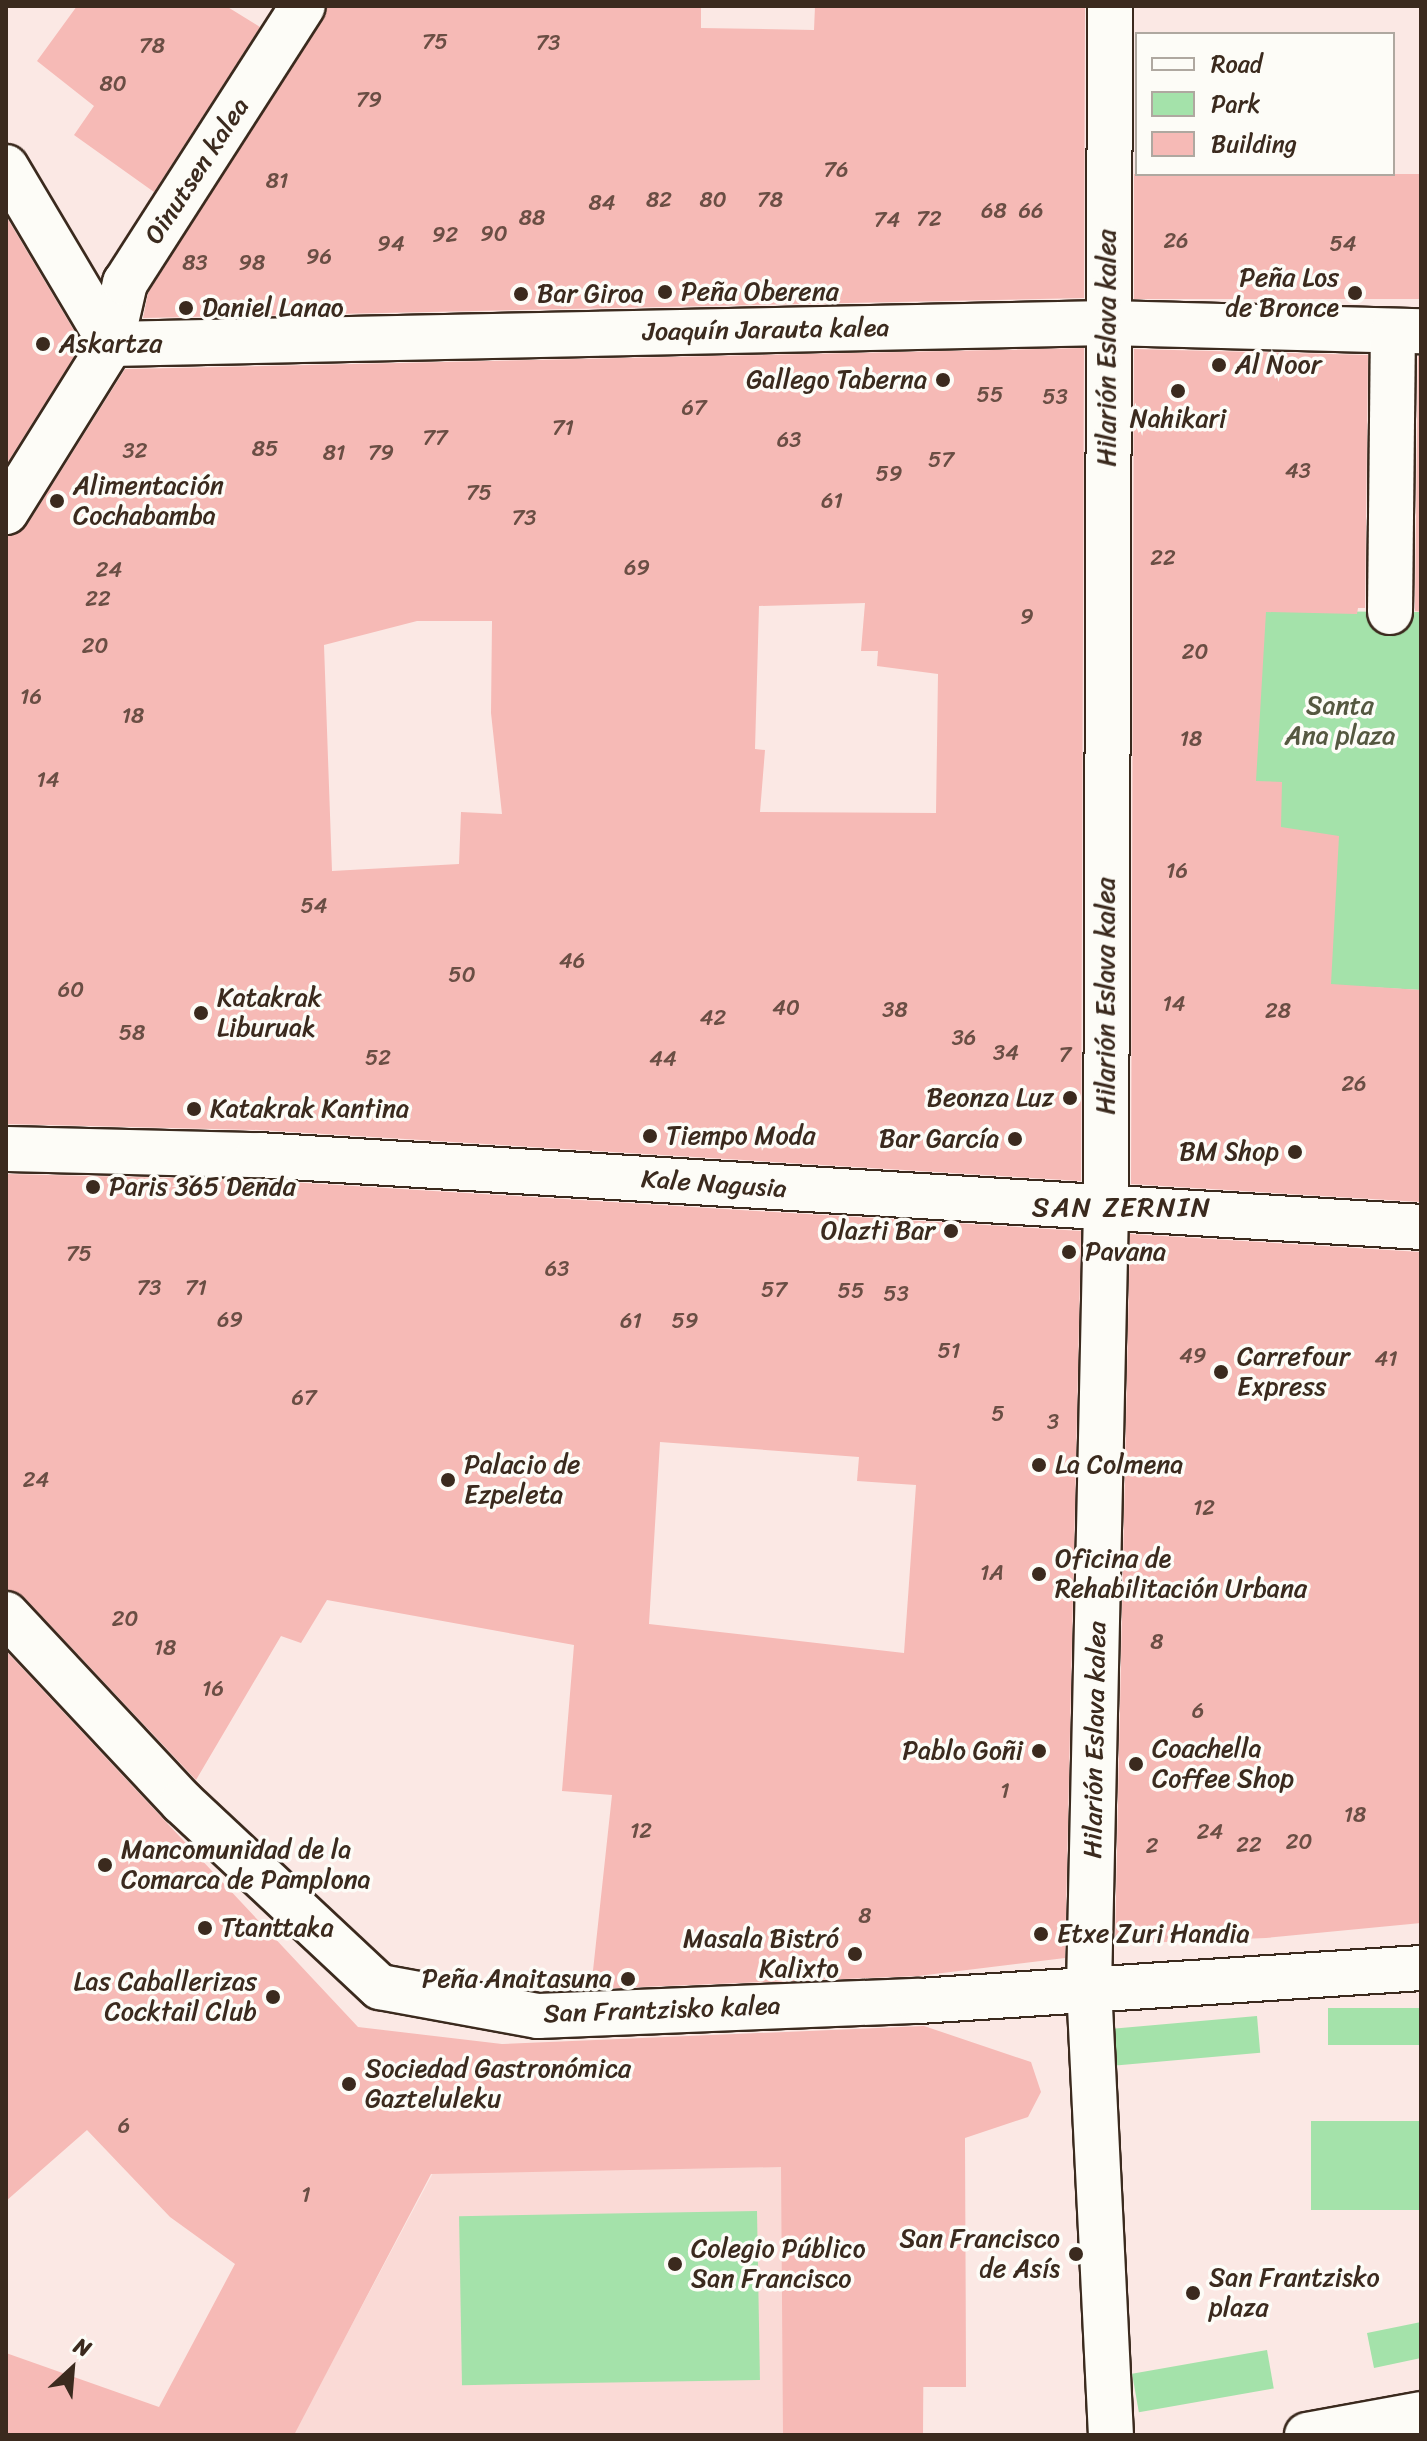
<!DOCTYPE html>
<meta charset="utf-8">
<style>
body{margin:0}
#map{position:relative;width:1427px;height:2441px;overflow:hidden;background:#fbe8e4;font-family:Sriracha,sans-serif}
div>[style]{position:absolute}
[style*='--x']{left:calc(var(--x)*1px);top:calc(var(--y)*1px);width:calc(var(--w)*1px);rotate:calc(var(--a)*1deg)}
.built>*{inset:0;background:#fadad6}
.green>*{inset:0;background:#a4e2aa;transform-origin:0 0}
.building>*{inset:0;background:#f6bab6;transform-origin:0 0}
.roads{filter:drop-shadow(2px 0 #3b2a1e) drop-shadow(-2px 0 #3b2a1e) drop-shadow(0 2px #3b2a1e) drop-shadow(0 -2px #3b2a1e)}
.minor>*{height:44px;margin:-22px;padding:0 22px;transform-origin:22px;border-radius:22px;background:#fdfcf7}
.dots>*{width:22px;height:22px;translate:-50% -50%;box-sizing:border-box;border:4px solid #fdfcf7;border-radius:50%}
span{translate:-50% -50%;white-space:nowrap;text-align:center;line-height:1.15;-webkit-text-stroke:7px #fdfcf7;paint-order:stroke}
.number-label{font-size:22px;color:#6a4e44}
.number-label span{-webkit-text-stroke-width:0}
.street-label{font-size:26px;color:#3b2a1e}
.poi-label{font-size:26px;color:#3b2a1e}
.right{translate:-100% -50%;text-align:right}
.left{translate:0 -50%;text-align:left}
.park-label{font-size:26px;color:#555841}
.neighbourhood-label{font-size:28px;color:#3b2a1e;letter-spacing:2px}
.frame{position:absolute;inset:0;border:8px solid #3b2a1e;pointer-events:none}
.legend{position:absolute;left:1135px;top:32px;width:260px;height:144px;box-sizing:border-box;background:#fdfcf7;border:2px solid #afa8a0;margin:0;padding:10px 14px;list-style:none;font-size:24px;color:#3b2a1e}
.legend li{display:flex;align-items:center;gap:16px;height:40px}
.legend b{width:40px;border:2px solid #afa8a0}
.north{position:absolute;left:32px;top:2329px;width:80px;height:80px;-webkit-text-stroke:6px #fdfcf7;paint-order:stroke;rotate:26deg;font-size:22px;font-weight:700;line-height:32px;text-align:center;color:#3b2a1e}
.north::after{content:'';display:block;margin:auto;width:28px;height:36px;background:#3b2a1e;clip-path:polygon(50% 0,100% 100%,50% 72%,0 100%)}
</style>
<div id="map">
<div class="built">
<i style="clip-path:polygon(918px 2040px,921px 2200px,965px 2198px,966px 2387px,924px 2387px,923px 2435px,293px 2435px,502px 2044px)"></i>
</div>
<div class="green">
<i style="clip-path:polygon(1264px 611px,1421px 612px,1421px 990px,1331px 985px,1281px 827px,1254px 781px)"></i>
<i style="left:1421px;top:2008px;width:37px;height:93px;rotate:90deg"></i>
<i style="left:1257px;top:2016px;width:37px;height:145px;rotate:85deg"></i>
<i style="left:1421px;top:2121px;width:89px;height:110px;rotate:90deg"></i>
<i style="left:757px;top:2211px;width:169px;height:298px;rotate:89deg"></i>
<i style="clip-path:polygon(1421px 2322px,1421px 2358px,1374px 2368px,1367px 2333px)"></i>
<i style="left:1267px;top:2350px;width:39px;height:137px;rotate:80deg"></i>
</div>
<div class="building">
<i style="clip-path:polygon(77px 6px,226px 6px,260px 27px,154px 192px,74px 135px,94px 106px,37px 61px)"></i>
<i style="clip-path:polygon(328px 6px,701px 6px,701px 28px,814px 30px,815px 6px,1085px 6px,1084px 298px,143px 318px,148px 293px)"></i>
<i style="left:1134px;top:174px;width:287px;height:125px"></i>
<i style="clip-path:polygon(6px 216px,82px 344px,6px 465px)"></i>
<i style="clip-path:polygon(evenodd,1084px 348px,1081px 1181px,260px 1130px,6px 1124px,6px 537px,27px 525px,125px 369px,1084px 348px,865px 603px,861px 651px,878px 651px,877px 666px,938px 674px,936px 813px,760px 812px,765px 750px,755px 749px,759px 606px,865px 603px,1084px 348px,417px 621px,492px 621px,491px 713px,502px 814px,461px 812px,459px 864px,332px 871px,324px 645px,417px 621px)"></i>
<i style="clip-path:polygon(1134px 349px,1368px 355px,1365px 608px,1358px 608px,1357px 614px,1266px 612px,1256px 781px,1282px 782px,1281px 827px,1339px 836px,1331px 984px,1421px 990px,1421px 1202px,1131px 1184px)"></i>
<i style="clip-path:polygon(1418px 356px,1421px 356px,1421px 612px,1415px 611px)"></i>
<i style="clip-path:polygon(evenodd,6px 1174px,257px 1180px,1081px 1231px,1065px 1958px,918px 1976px,591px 1989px,612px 1795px,562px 1791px,574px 1645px,327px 1600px,301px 1643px,281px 1636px,196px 1780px,24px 1597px,6px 1590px,6px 1174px,660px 1442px,859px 1457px,857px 1481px,916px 1485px,904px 1653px,649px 1624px,660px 1442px)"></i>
<i style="clip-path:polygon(1130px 1234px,1421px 1252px,1421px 1923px,1266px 1938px,1115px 1944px)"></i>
<i style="clip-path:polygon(6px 1651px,358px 2027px,502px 2044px,924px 2026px,1031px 2062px,1041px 2092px,1028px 2117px,965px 2138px,966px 2387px,923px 2387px,923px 2435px,783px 2435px,781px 2167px,431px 2174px,294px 2435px,6px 2435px,6px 2353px,159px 2407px,235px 2264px,170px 2217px,87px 2130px,6px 2201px)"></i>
</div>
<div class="roads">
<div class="minor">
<i style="--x:1110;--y:6;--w:1203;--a:90.19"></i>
<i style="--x:1106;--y:1209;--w:777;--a:91.25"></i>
<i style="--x:1089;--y:1986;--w:450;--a:87.2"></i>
<i style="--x:6;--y:167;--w:206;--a:59.3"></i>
<i style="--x:111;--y:344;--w:996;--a:-1.21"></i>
<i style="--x:1107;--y:323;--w:314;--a:1.5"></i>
<i style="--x:6;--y:512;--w:198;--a:-58"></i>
<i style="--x:111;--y:344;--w:63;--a:-77.1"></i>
<i style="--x:125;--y:283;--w:329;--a:-57.3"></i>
<i style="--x:1390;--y:612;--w:281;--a:-89.4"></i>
<i style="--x:6;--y:1149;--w:252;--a:1.4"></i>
<i style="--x:258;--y:1155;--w:1165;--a:3.54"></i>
<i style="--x:6;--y:1614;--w:258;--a:46.9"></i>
<i style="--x:182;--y:1802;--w:271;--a:43.1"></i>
<i style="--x:380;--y:1987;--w:161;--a:10.4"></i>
<i style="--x:538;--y:2016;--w:381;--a:-2.3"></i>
<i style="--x:919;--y:2001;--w:503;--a:-3.76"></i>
<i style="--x:1307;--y:2435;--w:116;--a:-10.4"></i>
</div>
</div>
<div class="dots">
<i style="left:665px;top:292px;background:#3b2a1e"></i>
<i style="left:1355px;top:293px;background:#3b2a1e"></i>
<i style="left:521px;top:294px;background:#3b2a1e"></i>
<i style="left:186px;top:308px;background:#3b2a1e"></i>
<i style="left:43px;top:344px;background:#3b2a1e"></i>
<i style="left:1219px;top:365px;background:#3b2a1e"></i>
<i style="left:943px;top:380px;background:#3b2a1e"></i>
<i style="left:1178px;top:391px;background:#3b2a1e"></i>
<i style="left:57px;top:501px;background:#3b2a1e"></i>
<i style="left:201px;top:1013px;background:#3b2a1e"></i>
<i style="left:1070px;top:1098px;background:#3b2a1e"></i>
<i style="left:194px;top:1109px;background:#3b2a1e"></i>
<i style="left:650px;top:1136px;background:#3b2a1e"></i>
<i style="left:1015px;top:1139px;background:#3b2a1e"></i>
<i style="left:1295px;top:1152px;background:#3b2a1e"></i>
<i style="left:93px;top:1187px;background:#3b2a1e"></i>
<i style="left:951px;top:1231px;background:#3b2a1e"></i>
<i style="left:1069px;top:1252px;background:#3b2a1e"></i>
<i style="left:1221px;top:1372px;background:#3b2a1e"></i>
<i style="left:1039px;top:1465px;background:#3b2a1e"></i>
<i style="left:448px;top:1480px;background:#3b2a1e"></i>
<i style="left:1039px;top:1574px;background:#3b2a1e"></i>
<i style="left:1039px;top:1751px;background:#3b2a1e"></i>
<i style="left:1136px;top:1764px;background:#3b2a1e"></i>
<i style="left:105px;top:1865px;background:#3b2a1e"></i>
<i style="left:205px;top:1928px;background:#3b2a1e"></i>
<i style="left:1041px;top:1934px;background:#3b2a1e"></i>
<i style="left:855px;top:1954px;background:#3b2a1e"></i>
<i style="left:628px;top:1979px;background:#3b2a1e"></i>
<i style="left:273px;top:1997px;background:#3b2a1e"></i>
<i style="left:349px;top:2084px;background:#3b2a1e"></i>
<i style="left:1076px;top:2254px;background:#3b2a1e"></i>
<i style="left:675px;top:2264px;background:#3b2a1e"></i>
<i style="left:1193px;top:2293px;background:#3b2a1e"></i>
</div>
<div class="number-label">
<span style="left:435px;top:42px">75</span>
<span style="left:548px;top:43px">73</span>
<span style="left:152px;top:46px">78</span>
<span style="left:113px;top:84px">80</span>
<span style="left:369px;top:100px">79</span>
<span style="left:836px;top:170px">76</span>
<span style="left:277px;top:181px">81</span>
<span style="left:659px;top:200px">82</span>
<span style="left:713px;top:200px">80</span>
<span style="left:770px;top:200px">78</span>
<span style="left:602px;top:203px">84</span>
<span style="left:994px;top:211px">68</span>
<span style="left:1031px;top:211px">66</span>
<span style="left:532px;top:218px">88</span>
<span style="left:929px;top:219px">72</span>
<span style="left:887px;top:220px">74</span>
<span style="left:494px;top:234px">90</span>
<span style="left:445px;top:235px">92</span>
<span style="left:1176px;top:241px">26</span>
<span style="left:391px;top:244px">94</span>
<span style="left:1343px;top:244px">54</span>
<span style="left:319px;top:257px">96</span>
<span style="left:195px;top:263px">83</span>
<span style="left:252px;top:263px">98</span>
<span style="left:990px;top:395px">55</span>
<span style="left:1055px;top:397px">53</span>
<span style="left:694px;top:408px">67</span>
<span style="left:563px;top:428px">71</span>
<span style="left:435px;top:438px">77</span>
<span style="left:789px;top:440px">63</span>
<span style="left:265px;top:449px">85</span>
<span style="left:135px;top:451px">32</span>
<span style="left:334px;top:453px">81</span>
<span style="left:381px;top:453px">79</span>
<span style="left:941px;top:460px">57</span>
<span style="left:1298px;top:471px">43</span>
<span style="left:889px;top:474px">59</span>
<span style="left:479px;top:493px">75</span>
<span style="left:832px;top:501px">61</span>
<span style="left:524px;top:518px">73</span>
<span style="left:1163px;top:558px">22</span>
<span style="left:637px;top:568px">69</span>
<span style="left:109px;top:570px">24</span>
<span style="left:98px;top:599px">22</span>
<span style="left:1027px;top:617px">9</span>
<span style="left:95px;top:646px">20</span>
<span style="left:1195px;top:652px">20</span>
<span style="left:31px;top:697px">16</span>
<span style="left:133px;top:716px">18</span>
<span style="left:1191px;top:739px">18</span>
<span style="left:48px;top:780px">14</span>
<span style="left:1177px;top:871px">16</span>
<span style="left:314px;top:906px">54</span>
<span style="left:572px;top:961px">46</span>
<span style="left:462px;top:975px">50</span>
<span style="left:71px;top:990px">60</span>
<span style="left:1174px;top:1004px">14</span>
<span style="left:786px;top:1008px">40</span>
<span style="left:895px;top:1010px">38</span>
<span style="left:1278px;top:1011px">28</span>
<span style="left:713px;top:1018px">42</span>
<span style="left:132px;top:1033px">58</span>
<span style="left:964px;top:1038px">36</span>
<span style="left:1006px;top:1053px">34</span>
<span style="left:1065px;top:1055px">7</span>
<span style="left:378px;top:1058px">52</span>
<span style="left:663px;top:1059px">44</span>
<span style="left:1354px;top:1084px">26</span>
<span style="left:79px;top:1254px">75</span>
<span style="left:557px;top:1269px">63</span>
<span style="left:149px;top:1288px">73</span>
<span style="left:196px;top:1288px">71</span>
<span style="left:774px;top:1290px">57</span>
<span style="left:851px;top:1291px">55</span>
<span style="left:896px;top:1294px">53</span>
<span style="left:230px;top:1320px">69</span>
<span style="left:631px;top:1321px">61</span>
<span style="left:685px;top:1321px">59</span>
<span style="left:949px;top:1351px">51</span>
<span style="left:1193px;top:1356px">49</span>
<span style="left:1386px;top:1359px">41</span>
<span style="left:304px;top:1398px">67</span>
<span style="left:998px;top:1414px">5</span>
<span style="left:1053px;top:1422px">3</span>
<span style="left:36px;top:1480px">24</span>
<span style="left:1204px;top:1508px">12</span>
<span style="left:992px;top:1573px">1A</span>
<span style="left:125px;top:1619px">20</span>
<span style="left:1157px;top:1642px">8</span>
<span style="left:165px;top:1648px">18</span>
<span style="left:213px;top:1689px">16</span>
<span style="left:1198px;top:1711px">6</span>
<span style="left:1005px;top:1791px">1</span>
<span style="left:1355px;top:1815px">18</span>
<span style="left:641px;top:1831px">12</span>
<span style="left:1210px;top:1832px">24</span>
<span style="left:1299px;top:1842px">20</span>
<span style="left:1249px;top:1845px">22</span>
<span style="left:1152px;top:1846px">2</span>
<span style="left:865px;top:1916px">8</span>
<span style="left:124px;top:2126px">6</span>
<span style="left:306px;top:2195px">1</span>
</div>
<div class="street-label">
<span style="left:197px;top:171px;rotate:-57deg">Oinutsen kalea</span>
<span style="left:766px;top:330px;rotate:-1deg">Joaquín Jarauta kalea</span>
<span style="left:1107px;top:348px;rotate:-90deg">Hilarión Eslava kalea</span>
<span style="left:1106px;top:996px;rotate:-90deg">Hilarión Eslava kalea</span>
<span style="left:714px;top:1184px;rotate:4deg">Kale Nagusia</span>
<span style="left:1095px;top:1740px;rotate:-89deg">Hilarión Eslava kalea</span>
<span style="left:662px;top:2010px;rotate:-2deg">San Frantzisko kalea</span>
</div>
<div class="poi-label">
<span class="right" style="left:1339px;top:293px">Peña Los<br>de Bronce</span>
<span class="left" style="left:681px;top:292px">Peña Oberena</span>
<span class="left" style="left:537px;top:294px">Bar Giroa</span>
<span class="left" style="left:202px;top:308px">Daniel Lanao</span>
<span class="left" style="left:59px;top:344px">Askartza</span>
<span class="left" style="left:1235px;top:365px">Al Noor</span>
<span class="right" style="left:927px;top:380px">Gallego Taberna</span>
<span style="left:1178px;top:419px">Nahikari</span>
<span class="left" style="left:73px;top:501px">Alimentación<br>Cochabamba</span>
<span class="left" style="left:217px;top:1013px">Katakrak<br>Liburuak</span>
<span class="right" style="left:1054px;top:1098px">Beonza Luz</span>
<span class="left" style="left:210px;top:1109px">Katakrak Kantina</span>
<span class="left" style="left:666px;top:1136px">Tiempo Moda</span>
<span class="right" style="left:999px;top:1139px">Bar García</span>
<span class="right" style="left:1279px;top:1152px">BM Shop</span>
<span class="left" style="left:109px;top:1187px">Paris 365 Denda</span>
<span class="right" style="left:935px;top:1231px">Olazti Bar</span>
<span class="left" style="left:1085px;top:1252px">Pavana</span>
<span class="left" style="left:1237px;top:1372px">Carrefour<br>Express</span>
<span class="left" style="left:464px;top:1480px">Palacio de<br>Ezpeleta</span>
<span class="left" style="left:1055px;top:1465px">La Colmena</span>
<span class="left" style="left:1055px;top:1574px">Oficina de<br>Rehabilitación Urbana</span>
<span class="left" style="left:1152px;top:1764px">Coachella<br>Coffee Shop</span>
<span class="right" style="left:1023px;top:1751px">Pablo Goñi</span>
<span class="left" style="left:121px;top:1865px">Mancomunidad de la<br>Comarca de Pamplona</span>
<span class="left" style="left:221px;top:1928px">Ttanttaka</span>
<span class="left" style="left:1057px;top:1934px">Etxe Zuri Handia</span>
<span class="right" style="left:839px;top:1954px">Masala Bistró<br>Kalixto</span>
<span class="right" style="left:612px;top:1979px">Peña Anaitasuna</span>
<span class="right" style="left:257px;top:1997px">Las Caballerizas<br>Cocktail Club</span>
<span class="left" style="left:365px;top:2084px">Sociedad Gastronómica<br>Gazteluleku</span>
<span class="right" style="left:1060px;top:2254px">San Francisco<br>de Asís</span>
<span class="left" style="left:691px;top:2264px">Colegio Público<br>San Francisco</span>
<span class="left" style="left:1209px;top:2293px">San Frantzisko<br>plaza</span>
</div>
<div class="park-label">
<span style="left:1340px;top:721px">Santa<br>Ana plaza</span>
</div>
<div class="neighbourhood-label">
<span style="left:1122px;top:1207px">SAN ZERNIN</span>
</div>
<div class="frame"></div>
<ul class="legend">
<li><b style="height:10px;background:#fdfcf7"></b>Road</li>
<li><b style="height:22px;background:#a4e2aa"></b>Park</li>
<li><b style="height:22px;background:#f6bab6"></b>Building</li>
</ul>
<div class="north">N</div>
</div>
